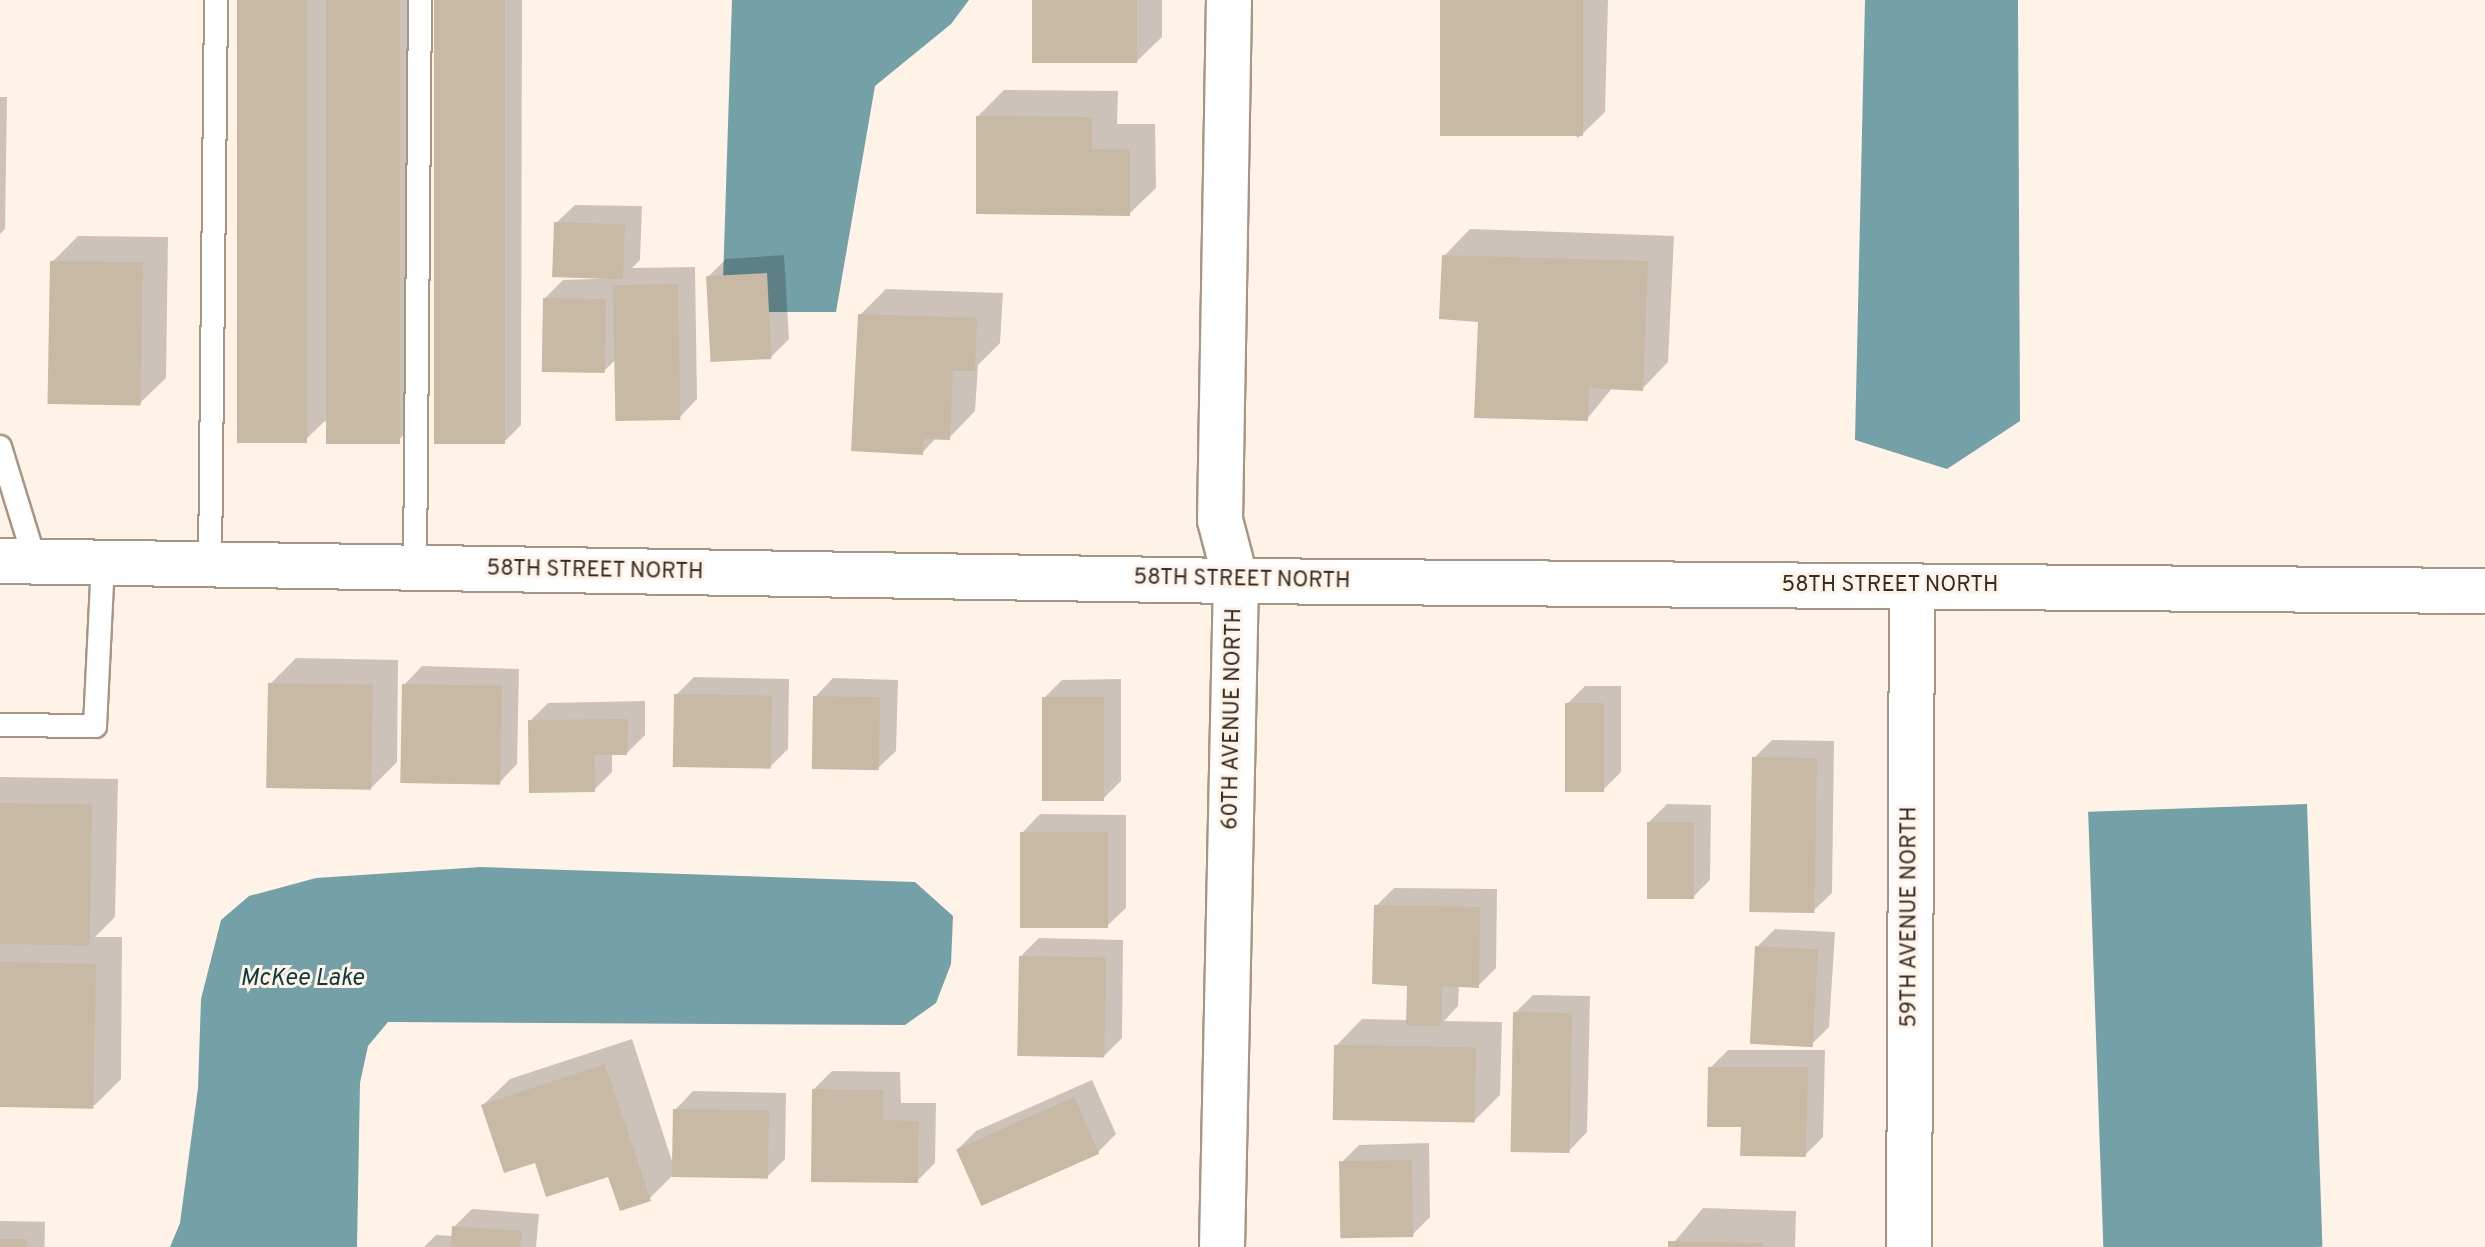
<!DOCTYPE html>
<style>
body{margin:0}
#map{position:relative;width:2485px;height:1247px;overflow:hidden;background:#fff3e8;font-family:Overpass,sans-serif}
div>[style]{position:absolute}
[style*='--x']{left:calc(var(--x)*1px);top:calc(var(--y)*1px);width:calc(var(--w)*1px);rotate:calc(var(--a)*1deg)}
.water>*{inset:0;background:#74a1a7;transform-origin:0 0}
.shadow>*{inset:0;background:#0003;transform-origin:0 0}
.building>*{inset:0;background:#c7b9a4;transform-origin:0 0}
.roads{filter:drop-shadow(2px 0 #a89684) drop-shadow(-2px 0 #a89684) drop-shadow(0 2px #a89684) drop-shadow(0 -2px #a89684)}
.lane>*{height:22px;margin:-11px;padding:0 11px;transform-origin:11px;border-radius:11px;background:#fff}
.street>*{height:44px;margin:-22px;padding:0 22px;transform-origin:22px;border-radius:22px;background:#fff}
.secondary>*{height:44px;margin:-22px;padding:0 22px;transform-origin:22px;border-radius:22px;background:#fff}
span{translate:-50% -50%;white-space:nowrap;text-align:center;line-height:1.15;-webkit-text-stroke:6px #fff3e8;paint-order:stroke}
.street-label{font-size:22px;color:#342d26}
.water-label{font-size:24px;color:#0d3a3f;font-style:italic}
</style>
<div id="map">
<div class="water">
<i style="clip-path:polygon(732px 0,969px 0,951px 24px,875px 86px,836px 312px,722px 312px)"></i>
<i style="clip-path:polygon(1865px 0,2018px 0,2020px 421px,1947px 469px,1855px 440px)"></i>
<i style="left:2307px;top:804px;width:443px;height:219px;rotate:88deg"></i>
<i style="clip-path:polygon(481px 867px,915px 882px,953px 916px,951px 964px,936px 1003px,905px 1025px,388px 1022px,368px 1046px,360px 1083px,357px 1247px,170px 1247px,180px 1223px,198px 1088px,201px 999px,221px 920px,249px 896px,316px 878px)"></i>
</div>
<div class="shadow">
<i style="clip-path:polygon(239px 0,417px 0,413px 425px,395px 444px,325px 421px,303px 442px)"></i>
<i style="clip-path:polygon(436px 0,522px 0,521px 425px,503px 443px)"></i>
<i style="clip-path:polygon(1034px 0,1162px 0,1162px 37px,1135px 63px)"></i>
<i style="clip-path:polygon(1442px 0,1608px 0,1605px 112px,1578px 138px)"></i>
<i style="clip-path:polygon(1004px 90px,1118px 91px,1117px 124px,1155px 124px,1156px 188px,1129px 214px,978px 116px)"></i>
<i style="clip-path:polygon(0 97px,7px 97px,5px 229px,0 234px)"></i>
<i style="clip-path:polygon(575px 205px,642px 206px,640px 260px,632px 268px,695px 267px,697px 399px,679px 418px,616px 359px,604px 371px,545px 298px,563px 280px,623px 278px,556px 223px)"></i>
<i style="clip-path:polygon(1470px 229px,1674px 236px,1668px 362px,1642px 389px,1613px 387px,1587px 419px,1480px 320px,1444px 256px)"></i>
<i style="clip-path:polygon(78px 236px,168px 237px,166px 378px,139px 404px,52px 262px)"></i>
<i style="clip-path:polygon(784px 255px,789px 339px,771px 357px,708px 277px,726px 259px)"></i>
<i style="clip-path:polygon(886px 289px,1003px 293px,1000px 343px,978px 365px,975px 411px,949px 438px,937px 437px,922px 453px,860px 315px)"></i>
<i style="clip-path:polygon(296px 658px,398px 660px,397px 762px,370px 789px,270px 684px)"></i>
<i style="clip-path:polygon(422px 666px,519px 669px,517px 764px,499px 783px,404px 685px)"></i>
<i style="clip-path:polygon(694px 677px,789px 679px,788px 749px,770px 767px,676px 695px)"></i>
<i style="clip-path:polygon(833px 678px,898px 680px,896px 751px,877px 769px,815px 697px)"></i>
<i style="clip-path:polygon(1121px 679px,1121px 781px,1103px 799px,1044px 698px,1062px 680px)"></i>
<i style="clip-path:polygon(1585px 686px,1621px 686px,1621px 772px,1602px 791px,1567px 704px)"></i>
<i style="clip-path:polygon(645px 701px,645px 735px,627px 753px,612px 753px,612px 772px,594px 790px,530px 721px,548px 703px)"></i>
<i style="clip-path:polygon(1772px 740px,1834px 741px,1832px 893px,1813px 911px,1754px 758px)"></i>
<i style="clip-path:polygon(0 777px,118px 779px,115px 917px,95px 937px,122px 937px,121px 1079px,95px 1105px,0 1105px)"></i>
<i style="clip-path:polygon(1667px 804px,1711px 805px,1710px 880px,1692px 898px,1649px 822px)"></i>
<i style="clip-path:polygon(1040px 814px,1126px 815px,1126px 908px,1107px 926px,1022px 833px)"></i>
<i style="clip-path:polygon(1394px 888px,1497px 889px,1496px 968px,1478px 986px,1459px 985px,1458px 1006px,1444px 1021px,1502px 1022px,1500px 1095px,1474px 1121px,1336px 1046px,1362px 1019px,1408px 1020px,1409px 984px,1376px 906px)"></i>
<i style="clip-path:polygon(1775px 929px,1835px 932px,1829px 1027px,1811px 1045px,1757px 947px)"></i>
<i style="clip-path:polygon(1039px 938px,1123px 940px,1122px 1038px,1104px 1056px,1021px 956px)"></i>
<i style="clip-path:polygon(1533px 995px,1590px 996px,1587px 1132px,1569px 1151px,1515px 1013px)"></i>
<i style="clip-path:polygon(632px 1039px,673px 1164px,675px 1110px,693px 1091px,786px 1093px,785px 1159px,767px 1177px,673px 1175px,649px 1199px,610px 1174px,536px 1160px,483px 1105px,510px 1079px)"></i>
<i style="clip-path:polygon(1728px 1050px,1825px 1050px,1823px 1137px,1805px 1155px,1743px 1125px,1710px 1068px)"></i>
<i style="clip-path:polygon(832px 1071px,900px 1072px,901px 1103px,936px 1103px,935px 1163px,917px 1181px,814px 1089px)"></i>
<i style="clip-path:polygon(1092px 1080px,1116px 1134px,1098px 1152px,958px 1149px,976px 1131px)"></i>
<i style="clip-path:polygon(1429px 1143px,1430px 1217px,1412px 1235px,1341px 1163px,1359px 1145px)"></i>
<i style="clip-path:polygon(1703px 1208px,1796px 1211px,1795px 1247px,1670px 1247px)"></i>
<i style="clip-path:polygon(472px 1209px,539px 1214px,536px 1247px,424px 1247px,436px 1235px,453px 1236px,454px 1227px)"></i>
<i style="left:0;top:1221px;width:45px;height:26px;rotate:1deg"></i>
</div>
<div class="building">
<i style="left:237px;top:0;width:70px;height:443px"></i>
<i style="left:326px;top:0;width:74px;height:444px"></i>
<i style="left:434px;top:0;width:71px;height:444px"></i>
<i style="left:1032px;top:0;width:105px;height:63px"></i>
<i style="left:1440px;top:0;width:143px;height:136px"></i>
<i style="clip-path:polygon(976px 116px,1092px 117px,1092px 149px,1130px 150px,1130px 216px,976px 214px)"></i>
<i style="left:554px;top:222px;width:71px;height:55px;rotate:2deg"></i>
<i style="clip-path:polygon(1442px 255px,1648px 261px,1643px 391px,1589px 388px,1588px 421px,1474px 418px,1478px 322px,1439px 319px)"></i>
<i style="left:50px;top:261px;width:93px;height:143px;rotate:1deg"></i>
<i style="left:767px;top:273px;width:86px;height:61px;rotate:87deg"></i>
<i style="left:678px;top:284px;width:136px;height:65px;rotate:89deg"></i>
<i style="left:543px;top:298px;width:63px;height:74px;rotate:1deg"></i>
<i style="clip-path:polygon(858px 314px,977px 318px,975px 371px,953px 371px,950px 440px,924px 439px,923px 455px,851px 451px)"></i>
<i style="left:268px;top:683px;width:105px;height:105px;rotate:1deg"></i>
<i style="left:402px;top:684px;width:100px;height:99px;rotate:1deg"></i>
<i style="left:674px;top:694px;width:98px;height:73px;rotate:1deg"></i>
<i style="left:813px;top:696px;width:67px;height:73px;rotate:1deg"></i>
<i style="left:1042px;top:697px;width:62px;height:104px"></i>
<i style="left:1565px;top:703px;width:39px;height:89px"></i>
<i style="clip-path:polygon(628px 719px,627px 755px,594px 755px,595px 792px,529px 793px,528px 720px)"></i>
<i style="left:1752px;top:757px;width:65px;height:155px;rotate:1deg"></i>
<i style="left:0;top:803px;width:92px;height:141px;rotate:1deg"></i>
<i style="left:1647px;top:822px;width:47px;height:77px"></i>
<i style="left:1020px;top:832px;width:88px;height:96px"></i>
<i style="clip-path:polygon(1374px 905px,1480px 907px,1479px 988px,1442px 986px,1441px 1026px,1406px 1025px,1407px 986px,1372px 984px)"></i>
<i style="left:1755px;top:946px;width:63px;height:98px;rotate:3deg"></i>
<i style="left:1019px;top:956px;width:87px;height:100px;rotate:1deg"></i>
<i style="left:0;top:962px;width:96px;height:145px;rotate:1deg"></i>
<i style="left:1513px;top:1012px;width:59px;height:140px;rotate:1deg"></i>
<i style="left:1334px;top:1045px;width:142px;height:75px;rotate:1deg"></i>
<i style="clip-path:polygon(605px 1064px,651px 1201px,620px 1211px,608px 1177px,546px 1197px,535px 1163px,504px 1173px,481px 1105px)"></i>
<i style="clip-path:polygon(1708px 1067px,1808px 1067px,1806px 1157px,1740px 1156px,1741px 1127px,1707px 1127px)"></i>
<i style="clip-path:polygon(812px 1089px,883px 1090px,883px 1120px,919px 1121px,918px 1183px,811px 1182px)"></i>
<i style="left:1074px;top:1097px;width:62px;height:129px;rotate:66deg"></i>
<i style="left:673px;top:1109px;width:96px;height:68px;rotate:1deg"></i>
<i style="left:1412px;top:1160px;width:77px;height:73px;rotate:89deg"></i>
<i style="clip-path:polygon(452px 1226px,522px 1231px,520px 1247px,451px 1247px)"></i>
<i style="left:0;top:1239px;width:27px;height:8px"></i>
<i style="clip-path:polygon(1668px 1241px,1763px 1243px,1763px 1247px,1668px 1247px)"></i>
</div>
<div class="roads">
<div class="lane">
<i style="--x:0;--y:447;--w:119;--a:72.9"></i>
<i style="--x:210;--y:564;--w:564;--a:-89.39"></i>
<i style="--x:415;--y:568;--w:568;--a:-89.5"></i>
<i style="--x:0;--y:725;--w:95;--a:0.6"></i>
<i style="--x:95;--y:726;--w:164;--a:-87.2"></i>
</div>
<div class="street">
<i style="--x:1222;--y:1247;--w:666;--a:-88.8"></i>
<i style="--x:1236;--y:581;--w:63;--a:-104.7"></i>
<i style="--x:1220;--y:520;--w:520;--a:-89.01"></i>
<i style="--x:1909;--y:1247;--w:661;--a:-89.74"></i>
</div>
<div class="secondary">
<i style="--x:0;--y:561;--w:1236;--a:0.93"></i>
<i style="--x:1236;--y:581;--w:1249;--a:0.46"></i>
</div>
</div>
<div class="street-label">
<span style="left:595px;top:571px;rotate:1deg">58TH STREET NORTH</span>
<span style="left:1242px;top:580px;rotate:1deg">58TH STREET NORTH</span>
<span style="left:1890px;top:586px">58TH STREET NORTH</span>
<span style="left:1233px;top:719px;rotate:-89deg">60TH AVENUE NORTH</span>
<span style="left:1910px;top:917px;rotate:-90deg">59TH AVENUE NORTH</span>
</div>
<div class="water-label">
<span style="left:302px;top:980px">McKee Lake</span>
</div>
</div>
